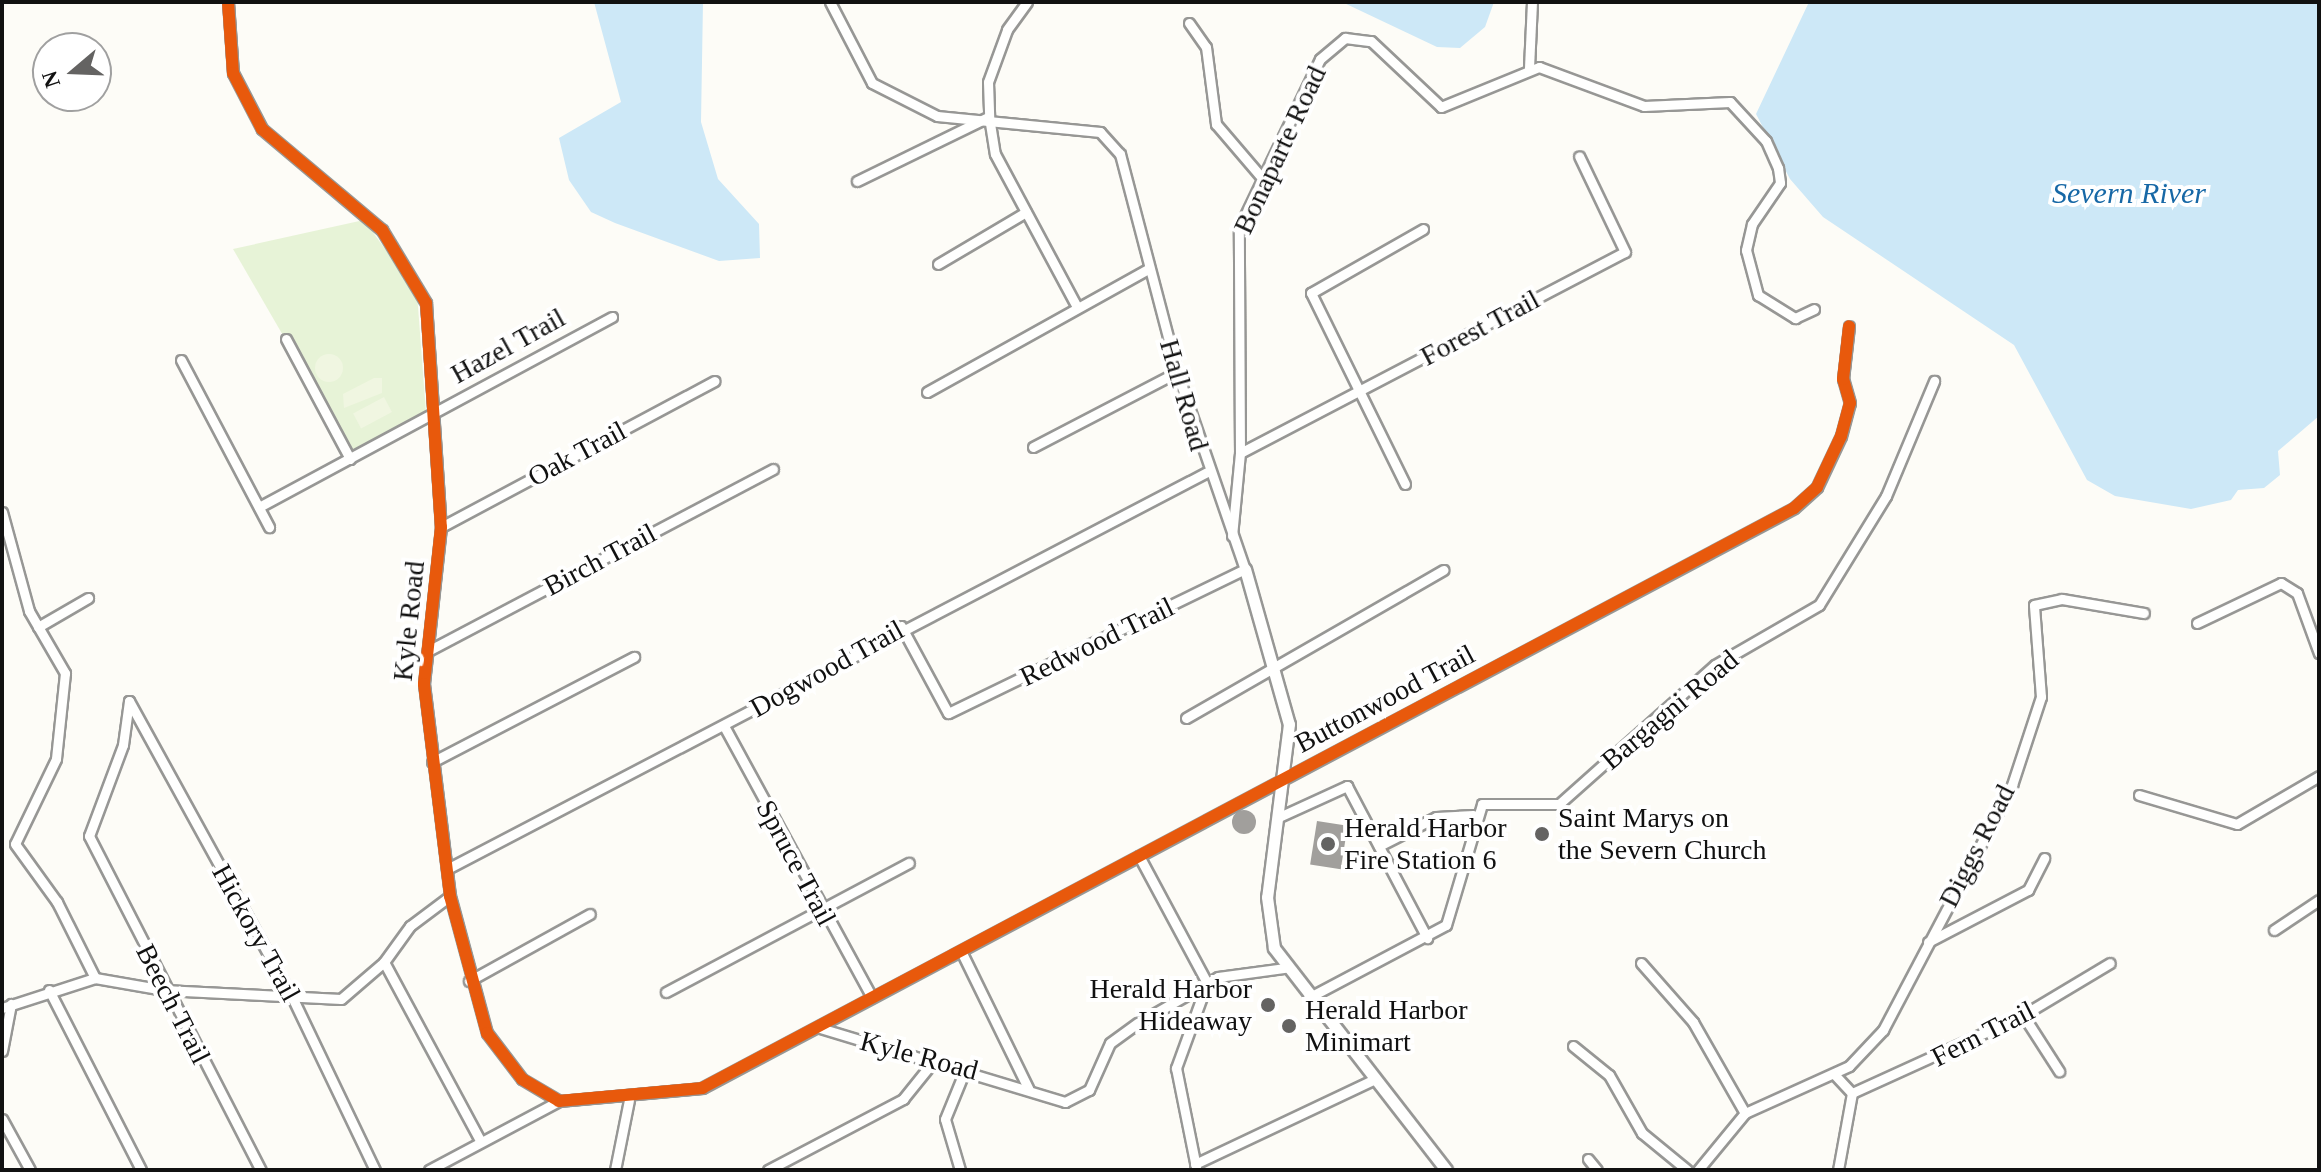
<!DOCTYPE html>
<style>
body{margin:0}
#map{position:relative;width:2321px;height:1172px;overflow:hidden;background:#fdfcf7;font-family:Georgia,serif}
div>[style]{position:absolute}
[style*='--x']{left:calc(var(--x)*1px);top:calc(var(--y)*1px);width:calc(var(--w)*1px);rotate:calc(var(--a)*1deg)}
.green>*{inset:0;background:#e7f3d7}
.pitch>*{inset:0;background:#f0f6e1;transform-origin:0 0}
.round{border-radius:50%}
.water>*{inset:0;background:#cde8f7}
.building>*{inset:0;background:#a19f9c;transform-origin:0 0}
.roads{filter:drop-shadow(2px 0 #979795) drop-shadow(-2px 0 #979795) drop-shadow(0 2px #979795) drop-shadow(0 -2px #979795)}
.minor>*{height:9px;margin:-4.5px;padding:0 4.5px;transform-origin:4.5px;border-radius:4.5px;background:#fffffe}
.tertiary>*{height:11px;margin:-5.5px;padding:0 5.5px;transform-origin:5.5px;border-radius:5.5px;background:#fffffe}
.cycleway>*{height:12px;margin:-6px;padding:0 6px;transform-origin:6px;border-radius:6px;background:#e8590c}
.dots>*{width:22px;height:22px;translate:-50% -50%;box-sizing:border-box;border:4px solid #fff;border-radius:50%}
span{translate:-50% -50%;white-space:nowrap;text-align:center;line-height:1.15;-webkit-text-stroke:8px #fff;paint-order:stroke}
.street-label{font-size:28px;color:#111}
.poi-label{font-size:28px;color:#111}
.left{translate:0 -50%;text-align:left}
.right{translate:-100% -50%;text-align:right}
.water-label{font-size:30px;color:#1768a6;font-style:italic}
.frame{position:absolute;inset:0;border:4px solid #111;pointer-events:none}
.north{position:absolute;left:32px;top:32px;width:80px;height:80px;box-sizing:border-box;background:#fff;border:2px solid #a0a0a0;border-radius:50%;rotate:251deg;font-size:22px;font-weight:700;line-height:32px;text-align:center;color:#111}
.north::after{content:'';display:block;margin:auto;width:28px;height:36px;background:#646362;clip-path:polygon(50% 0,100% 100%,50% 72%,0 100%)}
</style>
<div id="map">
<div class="green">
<i style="clip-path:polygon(364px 220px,417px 293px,426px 413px,351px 453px,233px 249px)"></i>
</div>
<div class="pitch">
<i class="round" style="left:315px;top:354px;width:28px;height:28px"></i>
<i style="clip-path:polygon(374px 378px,382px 378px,382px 393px,344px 408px,343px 394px)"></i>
<i style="left:384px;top:397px;width:17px;height:35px;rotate:62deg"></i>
</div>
<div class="water">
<i style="clip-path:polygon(594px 2px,703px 2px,701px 122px,718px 179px,759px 224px,760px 258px,719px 261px,615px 223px,591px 212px,569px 180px,559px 138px,621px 102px)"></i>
<i style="clip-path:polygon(1342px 2px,1494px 2px,1485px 27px,1460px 48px,1437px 47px)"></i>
<i style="clip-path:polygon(1809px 2px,2319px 2px,2319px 416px,2278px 451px,2280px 475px,2264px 488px,2238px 490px,2231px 500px,2191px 509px,2115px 496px,2087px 480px,2014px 345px,1823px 217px,1790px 179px,1756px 114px)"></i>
</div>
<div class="building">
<i class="round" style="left:1232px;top:810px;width:24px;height:24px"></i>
<i style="left:1317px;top:821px;width:31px;height:44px;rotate:9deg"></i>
</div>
<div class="roads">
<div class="minor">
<i style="--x:228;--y:2;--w:71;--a:86"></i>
<i style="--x:233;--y:73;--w:63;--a:62.6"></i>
<i style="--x:262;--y:129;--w:157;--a:40.1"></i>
<i style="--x:382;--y:230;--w:85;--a:58.9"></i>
<i style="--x:426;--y:303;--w:225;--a:86.2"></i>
<i style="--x:441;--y:527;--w:158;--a:96.2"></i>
<i style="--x:424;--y:684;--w:214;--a:83"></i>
<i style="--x:450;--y:896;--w:142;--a:74.9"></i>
<i style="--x:487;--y:1033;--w:58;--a:52.7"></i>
<i style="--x:522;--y:1079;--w:43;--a:30.7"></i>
<i style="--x:559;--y:1101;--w:144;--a:-5.2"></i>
<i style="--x:702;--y:1088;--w:1236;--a:-27.97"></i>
<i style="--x:1794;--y:508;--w:31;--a:-42"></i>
<i style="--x:1817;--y:487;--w:56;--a:-64.8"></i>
<i style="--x:1841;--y:436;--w:34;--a:-75"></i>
<i style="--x:1850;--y:403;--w:25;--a:-106"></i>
<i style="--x:1843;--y:379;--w:53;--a:-83.5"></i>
<i style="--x:830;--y:2;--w:91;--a:62.6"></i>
<i style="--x:872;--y:83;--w:73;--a:26.9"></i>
<i style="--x:937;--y:116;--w:164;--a:5.6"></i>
<i style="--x:1100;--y:132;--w:30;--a:48"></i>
<i style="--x:1120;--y:154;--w:225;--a:75.3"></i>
<i style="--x:1177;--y:372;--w:208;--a:71"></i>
<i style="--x:1245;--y:569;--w:330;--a:154.1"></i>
<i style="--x:948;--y:713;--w:99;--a:-118.4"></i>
<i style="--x:1027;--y:2;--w:34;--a:126"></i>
<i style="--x:1007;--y:30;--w:55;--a:110.1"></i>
<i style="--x:988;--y:82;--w:35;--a:88"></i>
<i style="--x:989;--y:117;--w:37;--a:81"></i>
<i style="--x:995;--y:154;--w:174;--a:61.8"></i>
<i style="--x:1189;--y:23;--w:29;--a:55"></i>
<i style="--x:1206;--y:47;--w:78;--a:82.6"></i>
<i style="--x:1216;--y:124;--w:72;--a:49.5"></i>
<i style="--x:1529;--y:68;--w:66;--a:-87.4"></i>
<i style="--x:857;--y:181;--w:144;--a:-26"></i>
<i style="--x:938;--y:264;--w:102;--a:-30.6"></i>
<i style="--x:286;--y:339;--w:136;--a:61.9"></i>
<i style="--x:181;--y:360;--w:189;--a:62.2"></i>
<i style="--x:927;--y:392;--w:253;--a:-29.1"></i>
<i style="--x:1033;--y:447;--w:162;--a:-27.5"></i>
<i style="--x:1240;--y:453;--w:434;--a:-27.6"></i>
<i style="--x:1625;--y:252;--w:106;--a:-115.6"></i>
<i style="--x:1405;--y:484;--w:213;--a:-116.2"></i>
<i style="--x:1311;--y:293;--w:129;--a:-29.7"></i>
<i style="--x:259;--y:507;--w:401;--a:-28.3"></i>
<i style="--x:2;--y:512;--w:103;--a:74.7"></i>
<i style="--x:29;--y:611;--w:72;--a:59.9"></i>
<i style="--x:65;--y:673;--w:86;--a:96"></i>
<i style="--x:56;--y:759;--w:94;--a:115.8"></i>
<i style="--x:15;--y:844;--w:72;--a:54.1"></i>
<i style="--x:57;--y:902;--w:85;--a:63.4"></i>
<i style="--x:441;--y:527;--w:310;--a:-28.1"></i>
<i style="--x:1232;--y:536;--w:83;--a:-84.5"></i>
<i style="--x:1240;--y:453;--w:225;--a:-90.3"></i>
<i style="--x:1239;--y:228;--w:187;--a:-64.4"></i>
<i style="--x:1320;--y:59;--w:33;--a:-40"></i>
<i style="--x:1345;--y:38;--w:26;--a:7"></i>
<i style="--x:1371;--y:41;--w:96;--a:43.3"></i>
<i style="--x:1441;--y:107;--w:106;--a:-22.2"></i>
<i style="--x:1539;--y:67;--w:112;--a:20.4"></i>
<i style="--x:1644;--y:106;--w:86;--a:-2.7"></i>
<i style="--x:1730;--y:102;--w:53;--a:47.3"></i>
<i style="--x:1766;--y:141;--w:30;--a:66"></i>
<i style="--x:1778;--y:168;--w:15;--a:82"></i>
<i style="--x:1780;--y:183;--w:50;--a:124.3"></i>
<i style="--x:1752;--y:224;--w:27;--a:103"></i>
<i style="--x:1746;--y:250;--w:47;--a:75.1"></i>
<i style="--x:1758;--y:295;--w:44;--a:31.9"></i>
<i style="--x:1795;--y:318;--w:21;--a:-25"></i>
<i style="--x:2197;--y:623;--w:93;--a:-25.5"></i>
<i style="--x:2281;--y:583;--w:19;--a:32"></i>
<i style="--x:2297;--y:593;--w:64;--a:69.9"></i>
<i style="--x:38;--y:627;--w:58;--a:-30.1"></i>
<i style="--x:428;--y:651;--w:390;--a:-27.8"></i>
<i style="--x:129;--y:701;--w:340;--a:61.2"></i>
<i style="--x:293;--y:999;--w:190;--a:64.4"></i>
<i style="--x:129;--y:701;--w:44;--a:97.8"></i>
<i style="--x:123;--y:745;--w:97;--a:110.5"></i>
<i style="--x:89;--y:836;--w:376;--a:62.8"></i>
<i style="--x:1186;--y:718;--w:297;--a:-29.9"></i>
<i style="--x:724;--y:726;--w:309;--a:61.4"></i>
<i style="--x:432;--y:762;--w:228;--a:-27.5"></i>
<i style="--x:2139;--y:795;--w:102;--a:16.5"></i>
<i style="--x:2237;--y:824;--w:95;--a:-30.3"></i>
<i style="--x:1279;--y:817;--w:75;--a:-24.5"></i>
<i style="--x:1347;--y:786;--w:172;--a:62.2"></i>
<i style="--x:1379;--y:846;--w:64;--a:-27"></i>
<i style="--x:1436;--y:817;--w:37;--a:-3"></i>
<i style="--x:1139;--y:856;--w:144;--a:61.8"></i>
<i style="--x:447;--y:869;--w:857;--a:-27.58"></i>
<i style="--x:2274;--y:930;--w:54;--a:-33.7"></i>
<i style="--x:1928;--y:942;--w:113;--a:-27.5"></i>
<i style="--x:2028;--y:890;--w:36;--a:-63"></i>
<i style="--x:961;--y:951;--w:153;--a:63.9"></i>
<i style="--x:384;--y:962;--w:202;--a:61.7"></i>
<i style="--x:1641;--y:963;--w:79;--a:48.6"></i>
<i style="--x:1693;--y:1022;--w:105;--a:60.3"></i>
<i style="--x:469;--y:981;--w:138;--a:-29"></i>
<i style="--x:49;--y:990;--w:202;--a:62.9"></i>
<i style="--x:666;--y:992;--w:275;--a:-28"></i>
<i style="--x:1308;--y:998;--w:156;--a:-27.9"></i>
<i style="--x:1446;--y:925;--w:126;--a:-73.4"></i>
<i style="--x:1482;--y:804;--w:77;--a:0"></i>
<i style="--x:1559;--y:804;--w:209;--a:-41.7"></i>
<i style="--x:1715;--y:665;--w:120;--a:-30"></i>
<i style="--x:1819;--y:605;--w:128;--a:-58.4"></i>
<i style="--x:1886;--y:496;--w:125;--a:-67.3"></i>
<i style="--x:2;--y:1008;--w:98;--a:-17.9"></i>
<i style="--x:95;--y:978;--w:70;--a:9.9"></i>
<i style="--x:164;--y:990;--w:177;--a:2.9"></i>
<i style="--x:341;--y:999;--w:57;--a:-40.7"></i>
<i style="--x:384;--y:962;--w:44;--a:-54.2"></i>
<i style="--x:410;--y:926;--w:50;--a:-36.9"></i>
<i style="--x:2023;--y:1015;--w:67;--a:57.3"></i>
<i style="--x:820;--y:1028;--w:256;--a:16.8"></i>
<i style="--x:1065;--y:1102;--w:27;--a:-27"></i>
<i style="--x:1089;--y:1090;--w:51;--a:-65.9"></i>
<i style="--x:1110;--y:1043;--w:34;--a:-36"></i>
<i style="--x:1138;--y:1023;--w:92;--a:-29.9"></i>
<i style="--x:1218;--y:977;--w:68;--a:-7.7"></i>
<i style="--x:1573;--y:1046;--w:46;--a:38.9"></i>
<i style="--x:1609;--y:1075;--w:67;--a:60.4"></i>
<i style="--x:1642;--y:1133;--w:58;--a:39.4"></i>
<i style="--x:2;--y:1051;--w:48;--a:-79.2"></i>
<i style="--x:1834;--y:1074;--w:26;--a:47"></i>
<i style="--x:1852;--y:1093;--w:78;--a:100.3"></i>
<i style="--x:1852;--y:1093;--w:188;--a:-24.5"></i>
<i style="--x:2023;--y:1015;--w:101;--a:-30.9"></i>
<i style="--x:2;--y:1119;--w:58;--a:61.2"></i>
<i style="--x:1588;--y:1159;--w:14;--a:51"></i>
<i style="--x:1195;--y:1164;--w:197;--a:-25.3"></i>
<i style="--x:1196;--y:1167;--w:101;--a:-101.4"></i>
<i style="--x:1176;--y:1068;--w:90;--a:-70"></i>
<i style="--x:429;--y:1170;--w:147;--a:-28"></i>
<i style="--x:615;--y:1170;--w:71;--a:-78.7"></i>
<i style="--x:768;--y:1170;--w:153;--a:-27.7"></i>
<i style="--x:903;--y:1099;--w:46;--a:-51.1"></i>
<i style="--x:960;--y:1170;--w:53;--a:-106.4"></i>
<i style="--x:945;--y:1119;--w:53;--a:-67.8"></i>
<i style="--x:1698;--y:1170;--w:74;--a:-50.5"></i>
<i style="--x:1745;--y:1113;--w:114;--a:-24.3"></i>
<i style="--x:1849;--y:1066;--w:50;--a:-46.6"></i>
<i style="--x:1883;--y:1030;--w:277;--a:-62.2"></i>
<i style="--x:2012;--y:785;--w:93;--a:-71.8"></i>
<i style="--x:2041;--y:697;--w:92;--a:-94.4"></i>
<i style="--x:2034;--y:605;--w:29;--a:-12"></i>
<i style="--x:2062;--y:599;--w:83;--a:9.7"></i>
</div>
<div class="tertiary">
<i style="--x:1245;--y:569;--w:161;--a:74.2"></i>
<i style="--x:1289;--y:724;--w:174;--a:97.2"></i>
<i style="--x:1267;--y:897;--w:51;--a:82.2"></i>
<i style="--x:1274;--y:948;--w:281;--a:52.2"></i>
</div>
</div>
<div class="cycleway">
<i style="--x:228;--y:2;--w:71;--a:86"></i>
<i style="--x:233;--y:73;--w:63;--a:62.6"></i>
<i style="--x:262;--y:129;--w:157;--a:40.1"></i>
<i style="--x:382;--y:230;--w:85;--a:58.9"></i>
<i style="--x:426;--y:303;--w:225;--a:86.2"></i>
<i style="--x:441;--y:527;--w:158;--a:96.2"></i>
<i style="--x:424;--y:684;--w:214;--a:83"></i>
<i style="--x:450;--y:896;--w:142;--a:74.9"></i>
<i style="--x:487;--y:1033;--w:58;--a:52.7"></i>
<i style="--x:522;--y:1079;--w:43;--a:30.7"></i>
<i style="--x:559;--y:1101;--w:144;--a:-5.2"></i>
<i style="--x:702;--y:1088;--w:1236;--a:-27.97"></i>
<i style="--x:1794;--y:508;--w:31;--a:-42"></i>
<i style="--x:1817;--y:487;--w:56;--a:-64.8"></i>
<i style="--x:1841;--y:436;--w:34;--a:-75"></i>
<i style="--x:1850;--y:403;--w:25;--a:-106"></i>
<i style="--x:1843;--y:379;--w:53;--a:-83.5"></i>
</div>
<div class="dots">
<i style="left:1542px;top:834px;background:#646362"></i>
<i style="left:1328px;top:844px;background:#646362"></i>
<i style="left:1268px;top:1005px;background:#646362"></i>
<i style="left:1289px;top:1026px;background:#646362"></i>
</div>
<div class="street-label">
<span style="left:1280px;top:150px;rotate:-65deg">Bonaparte Road</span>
<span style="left:1480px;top:328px;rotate:-28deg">Forest Trail</span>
<span style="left:508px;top:346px;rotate:-29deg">Hazel Trail</span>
<span style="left:1184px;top:395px;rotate:74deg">Hall Road</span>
<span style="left:577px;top:454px;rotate:-28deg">Oak Trail</span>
<span style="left:600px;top:560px;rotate:-28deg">Birch Trail</span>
<span style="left:409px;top:621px;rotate:-84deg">Kyle Road</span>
<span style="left:1097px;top:642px;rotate:-26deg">Redwood Trail</span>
<span style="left:827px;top:669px;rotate:-29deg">Dogwood Trail</span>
<span style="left:1385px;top:699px;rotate:-28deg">Buttonwood Trail</span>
<span style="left:1670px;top:710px;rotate:-40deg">Bargagni Road</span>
<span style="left:1977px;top:846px;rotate:-63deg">Diggs Road</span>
<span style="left:796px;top:863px;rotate:62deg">Spruce Trail</span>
<span style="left:256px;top:933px;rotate:61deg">Hickory Trail</span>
<span style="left:173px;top:1004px;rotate:63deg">Beech Trail</span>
<span style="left:1983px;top:1034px;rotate:-27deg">Fern Trail</span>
<span style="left:919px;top:1056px;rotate:15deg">Kyle Road</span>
</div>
<div class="poi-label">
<span class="left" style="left:1558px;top:834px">Saint Marys on<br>the Severn Church</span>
<span class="left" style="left:1344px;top:844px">Herald Harbor<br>Fire Station 6</span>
<span class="right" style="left:1252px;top:1005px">Herald Harbor<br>Hideaway</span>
<span class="left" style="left:1305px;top:1026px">Herald Harbor<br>Minimart</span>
</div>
<div class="water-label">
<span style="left:2129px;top:193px">Severn River</span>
</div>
<div class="frame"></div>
<div class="north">N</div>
</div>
